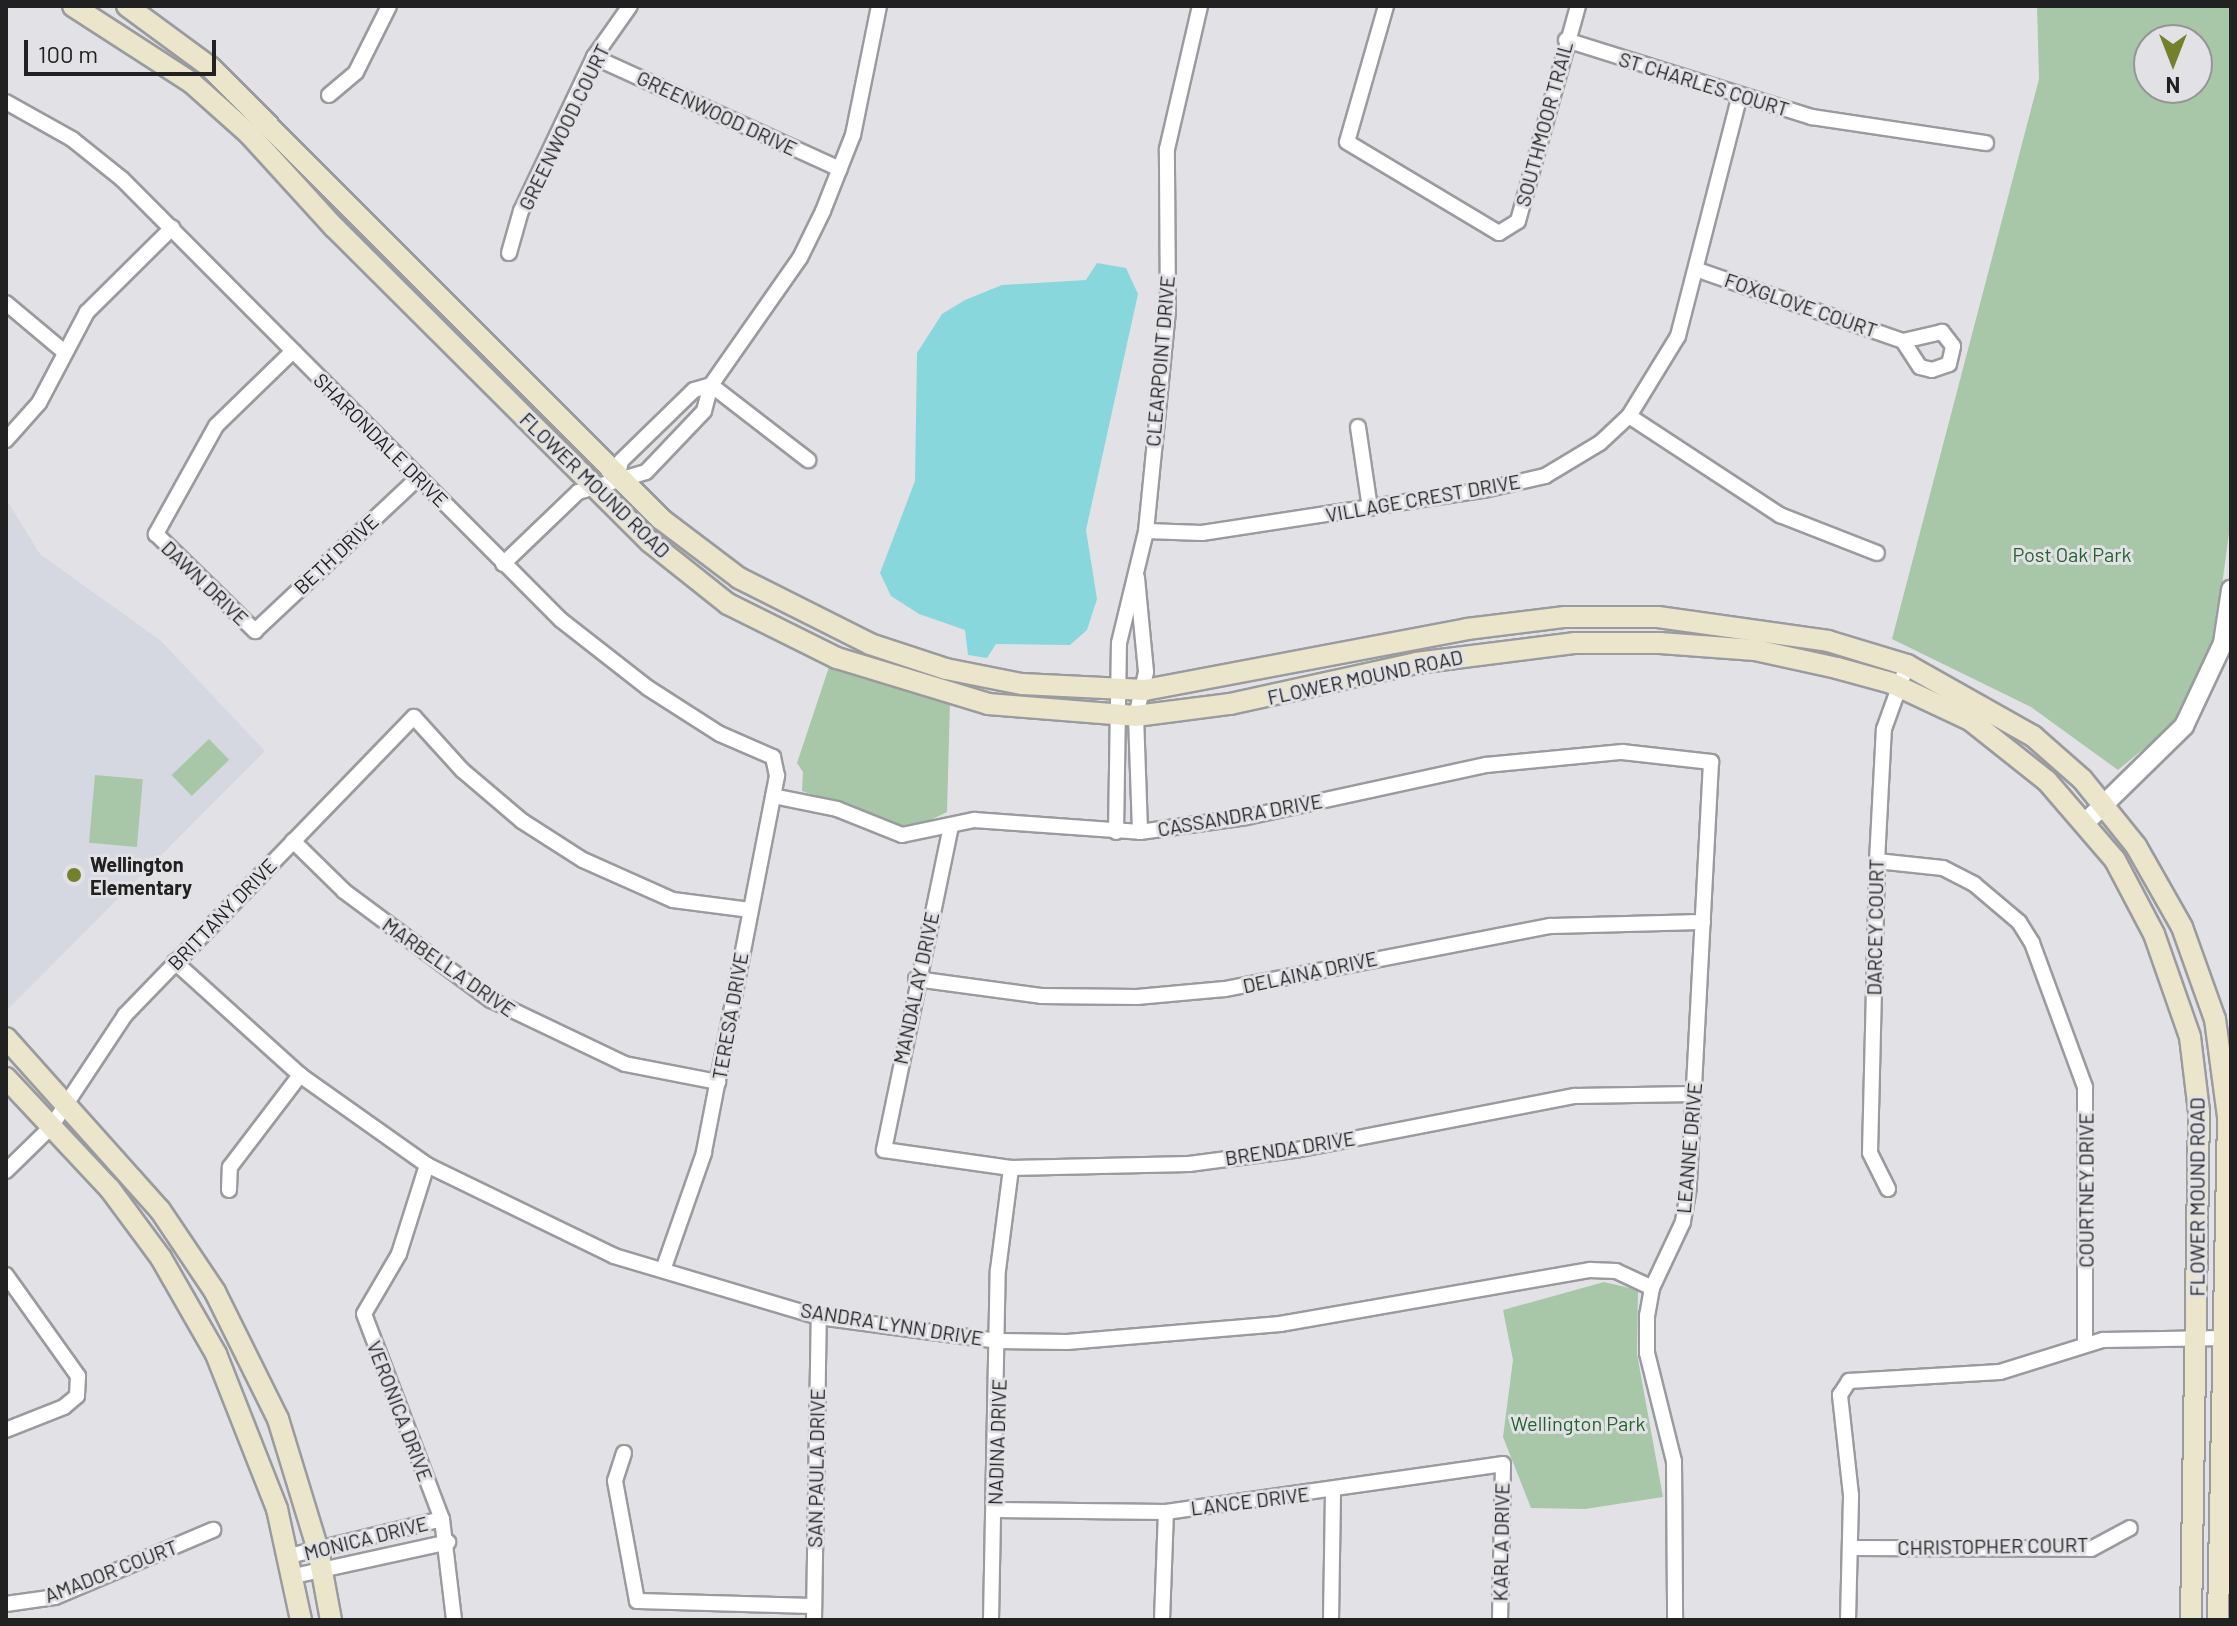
<!DOCTYPE html>
<style>
body{margin:0}
#map{position:relative;width:2237px;height:1626px;overflow:hidden;background:#e2e2e6;font-family:Barlow,sans-serif}
div>[style]{position:absolute}
[style*='--x']{left:calc(var(--x)*1px);top:calc(var(--y)*1px);width:calc(var(--w)*1px);rotate:calc(var(--a)*1deg)}
.built>*{inset:0;background:#d5d7e1}
.green>*{inset:0;background:#a7c7a8;transform-origin:0 0}
.water>*{inset:0;background:#87d7dd}
.roads{filter:drop-shadow(2px 0 #9a9b9e) drop-shadow(-2px 0 #9a9b9e) drop-shadow(0 2px #9a9b9e) drop-shadow(0 -2px #9a9b9e)}
.minor>*{height:14px;margin:-7px;padding:0 7px;transform-origin:7px;border-radius:7px;background:#fff}
.tertiary>*{height:18px;margin:-9px;padding:0 9px;transform-origin:9px;border-radius:9px;background:#fff}
.secondary>*{height:20px;margin:-10px;padding:0 10px;transform-origin:10px;border-radius:10px;background:#ebe5cc}
.dots>*{width:22px;height:22px;translate:-50% -50%;box-sizing:border-box;border:4px solid #e2e2e6;border-radius:50%}
span{translate:-50% -50%;white-space:nowrap;text-align:center;line-height:1.15;-webkit-text-stroke:6px #e2e2e6;paint-order:stroke}
.street-label{font-size:20px;color:#212122}
.park-label{font-size:20px;color:#23632c}
.poi-label{font-size:20px;color:#212122;font-weight:700}
.left{translate:0 -50%;text-align:left}
.frame{position:absolute;inset:0;border:8px solid #212122;pointer-events:none}
.north{position:absolute;left:2133px;top:24px;width:80px;height:80px;box-sizing:border-box;background:#e2e2e6;border:2px solid #959598;border-radius:50%;rotate:180deg;font-size:22px;font-weight:700;line-height:32px;text-align:center;color:#212122}
.north::after{content:'';display:block;margin:auto;width:28px;height:36px;background:#75802c;clip-path:polygon(50% 0,100% 100%,50% 72%,0 100%)}
.scale{position:absolute;left:24px;top:40px;width:192px;height:36px;box-sizing:border-box;border:4px solid #212122;border-top:0;padding-left:10px;font-size:24px;line-height:28px;white-space:nowrap;color:#212122;-webkit-text-stroke:6px #e2e2e6;paint-order:stroke}
</style>
<div id="map">
<div class="built">
<i style="clip-path:polygon(6px 499px,40px 554px,161px 641px,265px 751px,8px 1009px)"></i>
</div>
<div class="green">
<i style="clip-path:polygon(evenodd,2037px 6px,2231px 6px,2231px 518px,2216px 630px,2198px 684px,2176px 722px,2118px 770px,2031px 707px,1892px 639px,2039px 79px,2037px 6px,2149px 40px,2197px 40px,2197px 88px,2149px 88px,2149px 40px)"></i>
<i style="clip-path:polygon(829px 667px,950px 702px,947px 812px,912px 829px,802px 791px,803px 772px,797px 763px)"></i>
<i style="left:209px;top:739px;width:29px;height:52px;rotate:46deg"></i>
<i style="left:95px;top:775px;width:48px;height:68px;rotate:5deg"></i>
<i style="clip-path:polygon(1604px 1282px,1638px 1290px,1637px 1354px,1663px 1497px,1585px 1509px,1531px 1508px,1503px 1437px,1513px 1360px,1503px 1310px)"></i>
</div>
<div class="water">
<i style="clip-path:polygon(1097px 263px,1126px 268px,1138px 294px,1086px 530px,1097px 599px,1087px 630px,1070px 645px,996px 644px,987px 658px,968px 655px,965px 630px,919px 614px,891px 596px,880px 573px,915px 481px,917px 353px,942px 314px,965px 300px,1002px 285px,1086px 280px)"></i>
</div>
<div class="roads">
<div class="minor">
<i style="--x:1386;--y:6;--w:141;--a:106"></i>
<i style="--x:1347;--y:142;--w:177;--a:30.9"></i>
<i style="--x:1499;--y:233;--w:22;--a:-32"></i>
<i style="--x:1518;--y:221;--w:223;--a:-74.4"></i>
<i style="--x:1566;--y:40;--w:258;--a:17.4"></i>
<i style="--x:1812;--y:117;--w:176;--a:8.5"></i>
<i style="--x:594;--y:57;--w:270;--a:24.5"></i>
<i style="--x:329;--y:95;--w:35;--a:-40"></i>
<i style="--x:356;--y:72;--w:74;--a:-63.4"></i>
<i style="--x:6;--y:102;--w:76;--a:29.3"></i>
<i style="--x:72;--y:139;--w:64;--a:38.7"></i>
<i style="--x:122;--y:179;--w:622;--a:45.13"></i>
<i style="--x:561;--y:620;--w:110;--a:38"></i>
<i style="--x:648;--y:688;--w:85;--a:32.6"></i>
<i style="--x:720;--y:734;--w:58;--a:23.5"></i>
<i style="--x:773;--y:757;--w:19;--a:78"></i>
<i style="--x:777;--y:776;--w:384;--a:101"></i>
<i style="--x:704;--y:1153;--w:124;--a:109.3"></i>
<i style="--x:509;--y:253;--w:44;--a:-74.1"></i>
<i style="--x:521;--y:211;--w:170;--a:-64.6"></i>
<i style="--x:594;--y:57;--w:62;--a:-54.8"></i>
<i style="--x:1698;--y:270;--w:217;--a:19.1"></i>
<i style="--x:1903;--y:341;--w:31;--a:57"></i>
<i style="--x:1920;--y:367;--w:12;--a:14"></i>
<i style="--x:1932;--y:370;--w:18;--a:-19"></i>
<i style="--x:1949;--y:364;--w:18;--a:-77"></i>
<i style="--x:1953;--y:346;--w:18;--a:-128"></i>
<i style="--x:1942;--y:332;--w:40;--a:167"></i>
<i style="--x:6;--y:303;--w:73;--a:40"></i>
<i style="--x:293;--y:351;--w:107;--a:135.8"></i>
<i style="--x:216;--y:426;--w:124;--a:119.1"></i>
<i style="--x:156;--y:534;--w:139;--a:44.4"></i>
<i style="--x:255;--y:631;--w:224;--a:-43.2"></i>
<i style="--x:711;--y:385;--w:123;--a:37.7"></i>
<i style="--x:1629;--y:416;--w:181;--a:33.3"></i>
<i style="--x:1780;--y:515;--w:104;--a:21.4"></i>
<i style="--x:1358;--y:427;--w:82;--a:81.6"></i>
<i style="--x:6;--y:440;--w:50;--a:-48.3"></i>
<i style="--x:39;--y:403;--w:103;--a:-62.2"></i>
<i style="--x:87;--y:312;--w:120;--a:-44.7"></i>
<i style="--x:618;--y:475;--w:14;--a:-78"></i>
<i style="--x:621;--y:461;--w:102;--a:-44.2"></i>
<i style="--x:694;--y:390;--w:18;--a:-16"></i>
<i style="--x:1146;--y:531;--w:56;--a:2"></i>
<i style="--x:1202;--y:533;--w:285;--a:-8.7"></i>
<i style="--x:1484;--y:490;--w:63;--a:-12.9"></i>
<i style="--x:1545;--y:476;--w:64;--a:-31"></i>
<i style="--x:1600;--y:443;--w:40;--a:-43"></i>
<i style="--x:1629;--y:416;--w:94;--a:-58.5"></i>
<i style="--x:1678;--y:336;--w:245;--a:-75.6"></i>
<i style="--x:503;--y:564;--w:104;--a:-43.8"></i>
<i style="--x:578;--y:492;--w:71;--a:-16.4"></i>
<i style="--x:646;--y:472;--w:84;--a:-46.4"></i>
<i style="--x:704;--y:411;--w:27;--a:-75"></i>
<i style="--x:711;--y:385;--w:155;--a:-55"></i>
<i style="--x:800;--y:258;--w:52;--a:-63.9"></i>
<i style="--x:823;--y:211;--w:82;--a:-68.5"></i>
<i style="--x:853;--y:135;--w:132;--a:-78.6"></i>
<i style="--x:1137;--y:578;--w:94;--a:84.5"></i>
<i style="--x:1146;--y:672;--w:45;--a:102.8"></i>
<i style="--x:1136;--y:716;--w:116;--a:88"></i>
<i style="--x:773;--y:796;--w:65;--a:11.5"></i>
<i style="--x:837;--y:809;--w:70;--a:21.8"></i>
<i style="--x:902;--y:835;--w:74;--a:-11.8"></i>
<i style="--x:974;--y:820;--w:166;--a:4.1"></i>
<i style="--x:1140;--y:832;--w:108;--a:-8"></i>
<i style="--x:1247;--y:817;--w:245;--a:-12.3"></i>
<i style="--x:1486;--y:765;--w:137;--a:-5.5"></i>
<i style="--x:1622;--y:752;--w:90;--a:6.4"></i>
<i style="--x:1711;--y:762;--w:426;--a:93"></i>
<i style="--x:1689;--y:1187;--w:36;--a:100"></i>
<i style="--x:1683;--y:1222;--w:73;--a:115.2"></i>
<i style="--x:1652;--y:1288;--w:27;--a:100"></i>
<i style="--x:1647;--y:1315;--w:38;--a:90"></i>
<i style="--x:1647;--y:1353;--w:111;--a:76"></i>
<i style="--x:1674;--y:1461;--w:159;--a:89.6"></i>
<i style="--x:951;--y:826;--w:331;--a:101.7"></i>
<i style="--x:884;--y:1150;--w:128;--a:8.1"></i>
<i style="--x:1011;--y:1168;--w:178;--a:-1.3"></i>
<i style="--x:1189;--y:1164;--w:108;--a:-7.5"></i>
<i style="--x:1296;--y:1150;--w:284;--a:-11"></i>
<i style="--x:1575;--y:1096;--w:119;--a:-1"></i>
<i style="--x:1116;--y:832;--w:189;--a:-89.1"></i>
<i style="--x:1119;--y:643;--w:115;--a:-76.4"></i>
<i style="--x:1146;--y:531;--w:221;--a:-84.3"></i>
<i style="--x:1168;--y:311;--w:162;--a:-90.4"></i>
<i style="--x:1167;--y:149;--w:147;--a:-77"></i>
<i style="--x:293;--y:841;--w:71;--a:44.4"></i>
<i style="--x:344;--y:891;--w:183;--a:36.6"></i>
<i style="--x:491;--y:1000;--w:148;--a:25.5"></i>
<i style="--x:625;--y:1064;--w:95;--a:11"></i>
<i style="--x:1877;--y:861;--w:66;--a:6.1"></i>
<i style="--x:1943;--y:868;--w:35;--a:27"></i>
<i style="--x:1974;--y:884;--w:59;--a:40.2"></i>
<i style="--x:2019;--y:922;--w:25;--a:58"></i>
<i style="--x:2032;--y:943;--w:153;--a:69.8"></i>
<i style="--x:2085;--y:1087;--w:257;--a:90"></i>
<i style="--x:175;--y:962;--w:169;--a:42.1"></i>
<i style="--x:300;--y:1075;--w:156;--a:35.3"></i>
<i style="--x:427;--y:1165;--w:208;--a:25.9"></i>
<i style="--x:614;--y:1256;--w:214;--a:16.6"></i>
<i style="--x:819;--y:1317;--w:182;--a:7.6"></i>
<i style="--x:999;--y:1341;--w:68;--a:0.8"></i>
<i style="--x:1067;--y:1342;--w:214;--a:-4.8"></i>
<i style="--x:1280;--y:1324;--w:315;--a:-9.9"></i>
<i style="--x:1590;--y:1270;--w:26;--a:2"></i>
<i style="--x:1616;--y:1271;--w:40;--a:25"></i>
<i style="--x:916;--y:979;--w:126;--a:7.7"></i>
<i style="--x:1041;--y:996;--w:96;--a:0.6"></i>
<i style="--x:1137;--y:997;--w:88;--a:-5.2"></i>
<i style="--x:1225;--y:989;--w:331;--a:-11"></i>
<i style="--x:1550;--y:926;--w:153;--a:-1.5"></i>
<i style="--x:427;--y:1165;--w:93;--a:107.5"></i>
<i style="--x:399;--y:1254;--w:69;--a:120.3"></i>
<i style="--x:364;--y:1314;--w:219;--a:69.2"></i>
<i style="--x:442;--y:1519;--w:102;--a:83.2"></i>
<i style="--x:6;--y:1171;--w:63;--a:-44.4"></i>
<i style="--x:51;--y:1127;--w:134;--a:-56.5"></i>
<i style="--x:125;--y:1015;--w:415;--a:-45.9"></i>
<i style="--x:414;--y:717;--w:72;--a:47.8"></i>
<i style="--x:462;--y:770;--w:79;--a:40.4"></i>
<i style="--x:522;--y:821;--w:72;--a:32.6"></i>
<i style="--x:583;--y:860;--w:98;--a:24"></i>
<i style="--x:673;--y:900;--w:78;--a:7.4"></i>
<i style="--x:1888;--y:1189;--w:40;--a:-116.6"></i>
<i style="--x:1870;--y:1153;--w:292;--a:-88.6"></i>
<i style="--x:1877;--y:861;--w:132;--a:-87"></i>
<i style="--x:1884;--y:729;--w:68;--a:-70.2"></i>
<i style="--x:229;--y:1190;--w:23;--a:-88"></i>
<i style="--x:230;--y:1167;--w:116;--a:-52.7"></i>
<i style="--x:6;--y:1275;--w:124;--a:54.5"></i>
<i style="--x:78;--y:1376;--w:20;--a:93"></i>
<i style="--x:77;--y:1396;--w:17;--a:140"></i>
<i style="--x:64;--y:1407;--w:62;--a:158.4"></i>
<i style="--x:624;--y:1453;--w:29;--a:108"></i>
<i style="--x:615;--y:1481;--w:122;--a:79.6"></i>
<i style="--x:637;--y:1601;--w:177;--a:1.6"></i>
<i style="--x:995;--y:1510;--w:171;--a:0.7"></i>
<i style="--x:1166;--y:1512;--w:340;--a:-8.1"></i>
<i style="--x:1503;--y:1464;--w:156;--a:91.1"></i>
<i style="--x:1852;--y:1548;--w:239;--a:0.2"></i>
<i style="--x:2091;--y:1549;--w:44;--a:-28.3"></i>
<i style="--x:289;--y:1556;--w:157;--a:-13.6"></i>
<i style="--x:294;--y:1576;--w:158;--a:-12.4"></i>
<i style="--x:6;--y:1604;--w:49;--a:-8.1"></i>
<i style="--x:55;--y:1597;--w:172;--a:-23"></i>
<i style="--x:814;--y:1620;--w:303;--a:-89.1"></i>
<i style="--x:991;--y:1620;--w:350;--a:-88.9"></i>
<i style="--x:998;--y:1270;--w:103;--a:-82.7"></i>
<i style="--x:1162;--y:1620;--w:108;--a:-87.9"></i>
<i style="--x:1331;--y:1620;--w:130;--a:-89.1"></i>
<i style="--x:1848;--y:1620;--w:125;--a:-88.6"></i>
<i style="--x:1851;--y:1495;--w:101;--a:-96.3"></i>
<i style="--x:1840;--y:1395;--w:17;--a:-57"></i>
<i style="--x:1849;--y:1381;--w:151;--a:-3.4"></i>
<i style="--x:2000;--y:1372;--w:108;--a:-17.3"></i>
<i style="--x:2103;--y:1340;--w:121;--a:-0.9"></i>
</div>
<div class="tertiary">
<i style="--x:2084;--y:824;--w:140;--a:-44.4"></i>
<i style="--x:2184;--y:726;--w:92;--a:-64.8"></i>
<i style="--x:2223;--y:643;--w:54;--a:-81.4"></i>
</div>
<div class="secondary">
<i style="--x:73;--y:6;--w:142;--a:32.9"></i>
<i style="--x:192;--y:83;--w:76;--a:41.8"></i>
<i style="--x:249;--y:134;--w:126;--a:47.6"></i>
<i style="--x:334;--y:227;--w:446;--a:44.9"></i>
<i style="--x:650;--y:542;--w:100;--a:38.5"></i>
<i style="--x:728;--y:604;--w:122;--a:26.4"></i>
<i style="--x:837;--y:658;--w:158;--a:16.9"></i>
<i style="--x:988;--y:704;--w:148;--a:4.6"></i>
<i style="--x:1136;--y:716;--w:95;--a:-7.3"></i>
<i style="--x:1230;--y:704;--w:190;--a:-12.4"></i>
<i style="--x:1416;--y:663;--w:159;--a:-7.2"></i>
<i style="--x:1574;--y:643;--w:86;--a:0"></i>
<i style="--x:1660;--y:643;--w:95;--a:4.2"></i>
<i style="--x:1755;--y:650;--w:84;--a:12.4"></i>
<i style="--x:1837;--y:668;--w:56;--a:15.5"></i>
<i style="--x:1891;--y:683;--w:87;--a:25.1"></i>
<i style="--x:1970;--y:720;--w:98;--a:38.4"></i>
<i style="--x:2047;--y:781;--w:104;--a:49.3"></i>
<i style="--x:2115;--y:860;--w:84;--a:62.2"></i>
<i style="--x:2154;--y:934;--w:109;--a:70.7"></i>
<i style="--x:2190;--y:1037;--w:75;--a:83.1"></i>
<i style="--x:2199;--y:1111;--w:509;--a:90.9"></i>
<i style="--x:127;--y:6;--w:103;--a:36.3"></i>
<i style="--x:210;--y:67;--w:639;--a:45.06"></i>
<i style="--x:661;--y:519;--w:98;--a:37.1"></i>
<i style="--x:739;--y:578;--w:147;--a:26.7"></i>
<i style="--x:870;--y:644;--w:80;--a:18.2"></i>
<i style="--x:946;--y:669;--w:77;--a:11.2"></i>
<i style="--x:1022;--y:684;--w:123;--a:2.8"></i>
<i style="--x:1145;--y:690;--w:328;--a:-10.7"></i>
<i style="--x:1467;--y:629;--w:99;--a:-7"></i>
<i style="--x:1565;--y:617;--w:93;--a:0"></i>
<i style="--x:1658;--y:617;--w:172;--a:8"></i>
<i style="--x:1828;--y:641;--w:83;--a:16.9"></i>
<i style="--x:1907;--y:665;--w:145;--a:29.4"></i>
<i style="--x:2033;--y:736;--w:65;--a:41.3"></i>
<i style="--x:2082;--y:779;--w:86;--a:51.1"></i>
<i style="--x:2136;--y:846;--w:93;--a:60.4"></i>
<i style="--x:2182;--y:927;--w:98;--a:70.3"></i>
<i style="--x:2215;--y:1019;--w:99;--a:82.4"></i>
<i style="--x:2228;--y:1117;--w:503;--a:91.14"></i>
<i style="--x:6;--y:1038;--w:231;--a:48.2"></i>
<i style="--x:160;--y:1210;--w:99;--a:56.1"></i>
<i style="--x:215;--y:1292;--w:142;--a:63.6"></i>
<i style="--x:278;--y:1419;--w:137;--a:73"></i>
<i style="--x:318;--y:1550;--w:71;--a:79.5"></i>
<i style="--x:6;--y:1078;--w:152;--a:46.9"></i>
<i style="--x:110;--y:1189;--w:86;--a:53.5"></i>
<i style="--x:161;--y:1258;--w:111;--a:60.2"></i>
<i style="--x:216;--y:1354;--w:167;--a:68.5"></i>
<i style="--x:277;--y:1509;--w:114;--a:77.8"></i>
</div>
</div>
<div class="dots">
<i style="left:74px;top:875px;background:#75802c"></i>
</div>
<div class="street-label">
<span style="left:1704px;top:84px;rotate:17deg">ST CHARLES COURT</span>
<span style="left:717px;top:113px;rotate:25deg">GREENWOOD DRIVE</span>
<span style="left:1544px;top:124px;rotate:-75deg">SOUTHMOOR TRAIL</span>
<span style="left:564px;top:127px;rotate:-64deg">GREENWOOD COURT</span>
<span style="left:1801px;top:305px;rotate:19deg">FOXGLOVE COURT</span>
<span style="left:1160px;top:361px;rotate:-85deg">CLEARPOINT DRIVE</span>
<span style="left:381px;top:440px;rotate:45deg">SHARONDALE DRIVE</span>
<span style="left:595px;top:485px;rotate:44deg">FLOWER MOUND ROAD</span>
<span style="left:1423px;top:498px;rotate:-10deg">VILLAGE CREST DRIVE</span>
<span style="left:336px;top:554px;rotate:-43deg">BETH DRIVE</span>
<span style="left:205px;top:583px;rotate:44deg">DAWN DRIVE</span>
<span style="left:1365px;top:677px;rotate:-12deg">FLOWER MOUND ROAD</span>
<span style="left:1240px;top:815px;rotate:-10deg">CASSANDRA DRIVE</span>
<span style="left:222px;top:914px;rotate:-46deg">BRITTANY DRIVE</span>
<span style="left:1875px;top:927px;rotate:-89deg">DARCEY COURT</span>
<span style="left:449px;top:967px;rotate:35deg">MARBELLA DRIVE</span>
<span style="left:1310px;top:972px;rotate:-12deg">DELAINA DRIVE</span>
<span style="left:916px;top:988px;rotate:-78deg">MANDALAY DRIVE</span>
<span style="left:730px;top:1016px;rotate:-80deg">TERESA DRIVE</span>
<span style="left:1290px;top:1148px;rotate:-9deg">BRENDA DRIVE</span>
<span style="left:1689px;top:1148px;rotate:-85deg">LEANNE DRIVE</span>
<span style="left:2086px;top:1190px;rotate:-90deg">COURTNEY DRIVE</span>
<span style="left:2197px;top:1197px;rotate:-90deg">FLOWER MOUND ROAD</span>
<span style="left:892px;top:1324px;rotate:9deg">SANDRA LYNN DRIVE</span>
<span style="left:400px;top:1411px;rotate:69deg">VERONICA DRIVE</span>
<span style="left:997px;top:1442px;rotate:-88deg">NADINA DRIVE</span>
<span style="left:816px;top:1468px;rotate:-89deg">SAN PAULA DRIVE</span>
<span style="left:1250px;top:1501px;rotate:-7deg">LANCE DRIVE</span>
<span style="left:366px;top:1538px;rotate:-14deg">MONICA DRIVE</span>
<span style="left:1501px;top:1542px;rotate:-89deg">KARLA DRIVE</span>
<span style="left:1993px;top:1546px;rotate:-1deg">CHRISTOPHER COURT</span>
<span style="left:111px;top:1571px;rotate:-21deg">AMADOR COURT</span>
</div>
<div class="park-label">
<span style="left:2072px;top:554px">Post Oak Park</span>
<span style="left:1578px;top:1423px">Wellington Park</span>
</div>
<div class="poi-label">
<span class="left" style="left:90px;top:876px">Wellington<br>Elementary</span>
</div>
<div class="frame"></div>
<div class="north">N</div>
<div class="scale">100 m</div>
</div>
